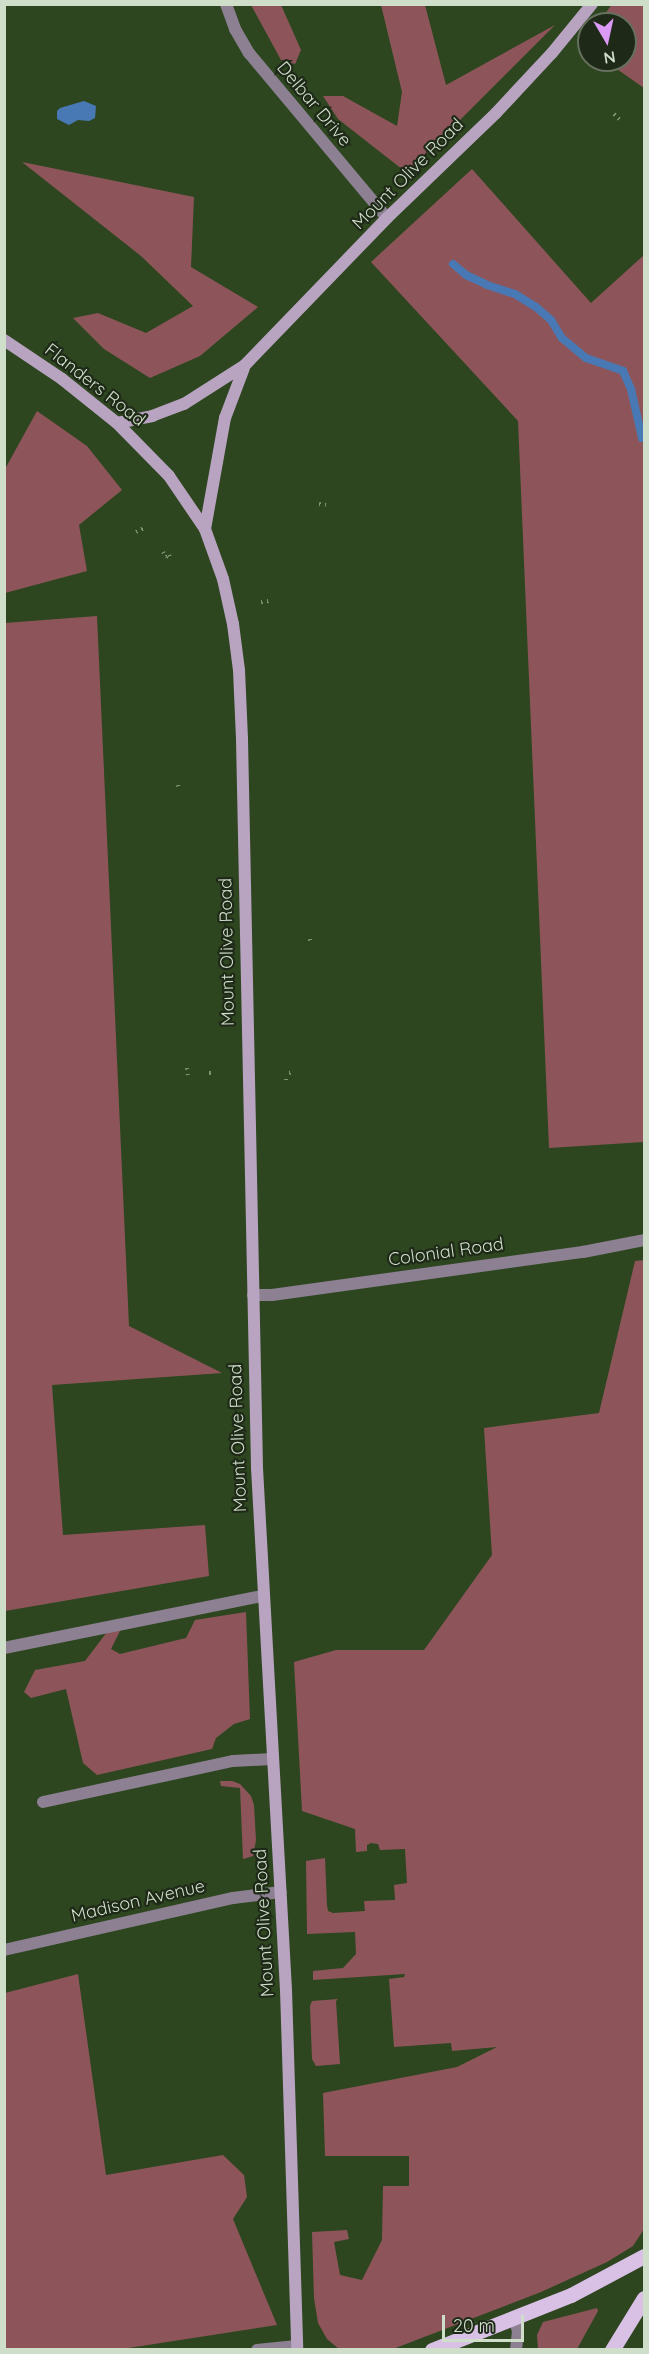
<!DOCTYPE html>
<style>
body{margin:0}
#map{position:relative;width:649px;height:2354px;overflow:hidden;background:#2e4620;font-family:Quicksand,sans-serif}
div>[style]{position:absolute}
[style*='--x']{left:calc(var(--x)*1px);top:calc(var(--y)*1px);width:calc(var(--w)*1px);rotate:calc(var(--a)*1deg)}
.green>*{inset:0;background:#8d5559}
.water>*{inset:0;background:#4979b5}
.stream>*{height:8px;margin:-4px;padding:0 4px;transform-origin:4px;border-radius:4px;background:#4979b5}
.path>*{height:4px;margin-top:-2px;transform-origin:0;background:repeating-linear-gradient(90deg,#7d9173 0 1.5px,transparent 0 6px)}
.lane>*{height:12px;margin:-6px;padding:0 6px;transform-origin:6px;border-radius:6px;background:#8c8092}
.street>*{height:12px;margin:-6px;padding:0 6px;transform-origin:6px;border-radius:6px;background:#8c8092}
.secondary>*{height:12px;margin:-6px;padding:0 6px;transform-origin:6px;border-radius:6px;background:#b8a4c1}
.primary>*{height:15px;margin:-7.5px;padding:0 7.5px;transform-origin:7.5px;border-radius:7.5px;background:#d9c0e5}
span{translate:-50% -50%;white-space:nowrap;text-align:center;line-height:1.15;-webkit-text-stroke:4.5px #1e2918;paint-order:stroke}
.street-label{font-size:18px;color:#cfdec8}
.frame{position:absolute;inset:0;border:6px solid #cfdec8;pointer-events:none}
.north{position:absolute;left:577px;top:12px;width:60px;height:60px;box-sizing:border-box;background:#1e2918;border:2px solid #65715e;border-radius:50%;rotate:171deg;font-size:16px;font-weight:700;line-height:24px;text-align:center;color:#cfdec8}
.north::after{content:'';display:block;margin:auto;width:21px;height:27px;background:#da9af6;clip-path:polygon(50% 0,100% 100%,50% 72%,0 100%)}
.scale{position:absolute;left:442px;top:2315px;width:82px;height:27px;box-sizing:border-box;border:3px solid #cfdec8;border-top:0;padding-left:8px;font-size:18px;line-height:21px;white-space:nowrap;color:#cfdec8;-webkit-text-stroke:4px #1e2918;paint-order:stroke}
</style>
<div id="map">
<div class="green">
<i style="clip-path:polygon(612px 4px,644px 5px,644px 88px,604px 60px,625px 60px,625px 24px,598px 24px)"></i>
<i style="clip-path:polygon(251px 5px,281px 5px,301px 50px,295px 64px,281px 60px)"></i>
<i style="clip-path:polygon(381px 5px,425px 5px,446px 85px,555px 25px,407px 173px,338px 119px,323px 96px,343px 96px,397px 126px,402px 92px)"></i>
<i style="clip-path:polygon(22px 162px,194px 197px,191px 267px,258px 307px,200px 356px,150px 378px,104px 349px,73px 318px,98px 313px,146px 333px,193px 306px,141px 256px)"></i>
<i style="clip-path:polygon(472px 169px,591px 303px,644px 255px,644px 1142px,549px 1148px,518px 421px,371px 262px)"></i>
<i style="clip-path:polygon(37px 411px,87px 446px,122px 490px,79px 525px,87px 571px,5px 593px,5px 469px)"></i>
<i style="clip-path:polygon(97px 616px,129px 1326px,222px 1373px,52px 1385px,63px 1535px,205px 1525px,209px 1576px,5px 1611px,5px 623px)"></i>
<i style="clip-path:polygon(644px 1260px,644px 2229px,633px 2246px,607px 2262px,541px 2292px,393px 2349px,339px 2349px,327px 2339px,318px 2323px,314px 2298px,312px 2232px,347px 2230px,349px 2239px,334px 2242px,340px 2275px,362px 2280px,382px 2240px,383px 2186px,409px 2186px,409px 2156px,325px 2156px,323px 2093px,457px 2067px,497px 2047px,452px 2051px,451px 2043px,394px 2047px,389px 1979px,404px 1977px,405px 1974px,313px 1980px,313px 1971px,343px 1968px,356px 1954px,355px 1932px,307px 1934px,306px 1861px,325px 1858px,327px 1905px,328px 1911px,333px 1913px,365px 1911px,364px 1901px,395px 1900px,394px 1885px,407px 1883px,405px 1849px,380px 1850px,378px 1844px,371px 1843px,367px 1845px,367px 1851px,356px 1852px,355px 1829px,302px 1811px,294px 1662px,336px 1650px,424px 1650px,492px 1555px,484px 1428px,599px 1413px,635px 1261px)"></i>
<i style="clip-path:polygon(246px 1612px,250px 1719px,234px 1724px,216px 1738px,212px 1749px,97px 1775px,83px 1763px,66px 1689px,31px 1698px,24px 1692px,35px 1670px,85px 1661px,107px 1632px,121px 1629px,111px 1649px,120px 1654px,186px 1638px,195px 1620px)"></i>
<i style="clip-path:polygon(220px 1781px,232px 1781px,240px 1784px,251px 1796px,254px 1805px,256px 1840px,253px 1856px,243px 1859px,240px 1788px,221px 1786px)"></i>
<i style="clip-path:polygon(78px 1974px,106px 2175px,223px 2155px,244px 2175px,247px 2197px,233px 2219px,277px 2325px,122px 2349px,5px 2349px,5px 1993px)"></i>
<i style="clip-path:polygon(338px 1999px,336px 2001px,340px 2064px,316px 2066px,312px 2059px,310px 2006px,312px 2001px)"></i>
<i style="clip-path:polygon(597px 2308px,598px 2311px,577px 2349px,538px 2349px,537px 2335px,543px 2322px)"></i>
</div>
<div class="water">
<i style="clip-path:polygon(84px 101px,96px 106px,95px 118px,89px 121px,78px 120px,69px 125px,57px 119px,57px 111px,60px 108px)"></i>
</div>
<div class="stream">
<i style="--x:453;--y:264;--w:17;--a:40"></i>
<i style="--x:466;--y:275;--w:23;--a:25"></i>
<i style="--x:487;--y:285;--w:29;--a:18"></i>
<i style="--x:515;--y:294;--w:25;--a:32"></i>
<i style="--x:536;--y:307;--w:20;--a:41"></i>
<i style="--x:551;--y:320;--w:21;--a:59"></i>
<i style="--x:562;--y:338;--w:31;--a:40"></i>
<i style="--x:586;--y:358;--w:39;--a:19"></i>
<i style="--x:623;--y:371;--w:20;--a:66"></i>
<i style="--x:631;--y:389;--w:50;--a:77.3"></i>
<i style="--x:642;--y:438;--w:2;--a:0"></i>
</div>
<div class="path">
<i style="--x:614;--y:114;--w:10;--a:45"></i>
<i style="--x:319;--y:504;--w:7;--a:8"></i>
<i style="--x:136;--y:532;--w:9;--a:-27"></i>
<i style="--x:163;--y:552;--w:6;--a:59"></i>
<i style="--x:166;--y:557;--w:4;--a:-34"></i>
<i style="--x:169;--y:555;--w:5;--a:68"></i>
<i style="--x:261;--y:602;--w:8;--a:-7"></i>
<i style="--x:178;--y:785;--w:3;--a:72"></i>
<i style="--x:310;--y:939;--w:5;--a:79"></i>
<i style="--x:187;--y:1068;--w:7;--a:82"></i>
<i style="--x:209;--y:1073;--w:6;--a:0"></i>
<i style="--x:289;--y:1073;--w:4;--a:-14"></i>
<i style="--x:286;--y:1079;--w:4;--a:90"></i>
</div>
<div class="lane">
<i style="--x:4;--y:1648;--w:263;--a:-11.4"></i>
<i style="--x:43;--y:1802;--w:194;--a:-12.2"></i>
<i style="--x:233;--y:1761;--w:39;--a:-3"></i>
<i style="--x:514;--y:2318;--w:14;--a:73"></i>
<i style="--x:518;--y:2331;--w:19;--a:96"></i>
<i style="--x:257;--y:2350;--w:40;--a:-5.7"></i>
</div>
<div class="street">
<i style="--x:226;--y:4;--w:27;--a:70"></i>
<i style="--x:235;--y:29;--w:28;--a:60"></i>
<i style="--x:249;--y:53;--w:215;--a:50.1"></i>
<i style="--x:253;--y:1295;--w:19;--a:0"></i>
<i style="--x:272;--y:1295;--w:314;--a:-7.9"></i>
<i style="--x:583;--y:1252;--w:62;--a:-11.1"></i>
<i style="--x:4;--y:1950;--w:235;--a:-12.8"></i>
<i style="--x:233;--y:1898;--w:48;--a:-7.1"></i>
</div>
<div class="secondary">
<i style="--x:4;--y:340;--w:70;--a:33.9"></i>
<i style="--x:62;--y:379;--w:70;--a:38.7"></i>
<i style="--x:117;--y:423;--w:74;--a:45.5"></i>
<i style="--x:169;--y:476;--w:64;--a:55.8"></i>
<i style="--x:205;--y:529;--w:53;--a:70.2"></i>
<i style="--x:223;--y:579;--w:46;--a:77.5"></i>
<i style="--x:233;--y:624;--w:46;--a:82.6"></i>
<i style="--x:239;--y:670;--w:69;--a:87.5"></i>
<i style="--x:242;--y:739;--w:729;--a:88.82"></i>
<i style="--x:257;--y:1468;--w:523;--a:86.82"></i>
<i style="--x:286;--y:1990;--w:360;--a:88.2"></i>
<i style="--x:117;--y:423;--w:36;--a:-11"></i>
<i style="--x:152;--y:416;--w:34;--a:-21"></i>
<i style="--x:184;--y:404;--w:72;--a:-32.6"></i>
<i style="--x:245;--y:365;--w:204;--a:-46"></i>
<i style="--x:387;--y:218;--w:151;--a:-43.9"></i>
<i style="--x:496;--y:113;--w:82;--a:-47"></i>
<i style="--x:552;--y:53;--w:63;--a:-50.8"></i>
<i style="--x:205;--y:529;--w:113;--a:-79.8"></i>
<i style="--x:225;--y:418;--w:53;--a:-69.2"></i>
</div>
<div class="primary">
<i style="--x:432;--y:2350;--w:149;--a:-21.6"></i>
<i style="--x:571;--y:2295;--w:83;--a:-28.1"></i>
<i style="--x:612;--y:2350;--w:61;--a:-58.4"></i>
</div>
<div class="street-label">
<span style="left:314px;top:104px;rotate:50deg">Delbar Drive</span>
<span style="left:408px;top:174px;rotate:-45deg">Mount Olive Road</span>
<span style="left:95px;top:385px;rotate:38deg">Flanders Road</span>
<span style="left:227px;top:952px;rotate:-91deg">Mount Olive Road</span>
<span style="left:446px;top:1252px;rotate:-8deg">Colonial Road</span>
<span style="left:238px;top:1438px;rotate:-92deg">Mount Olive Road</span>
<span style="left:138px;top:1901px;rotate:-13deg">Madison Avenue</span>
<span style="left:264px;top:1923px;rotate:-93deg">Mount Olive Road</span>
</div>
<div class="frame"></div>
<div class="north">N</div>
<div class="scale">20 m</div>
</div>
